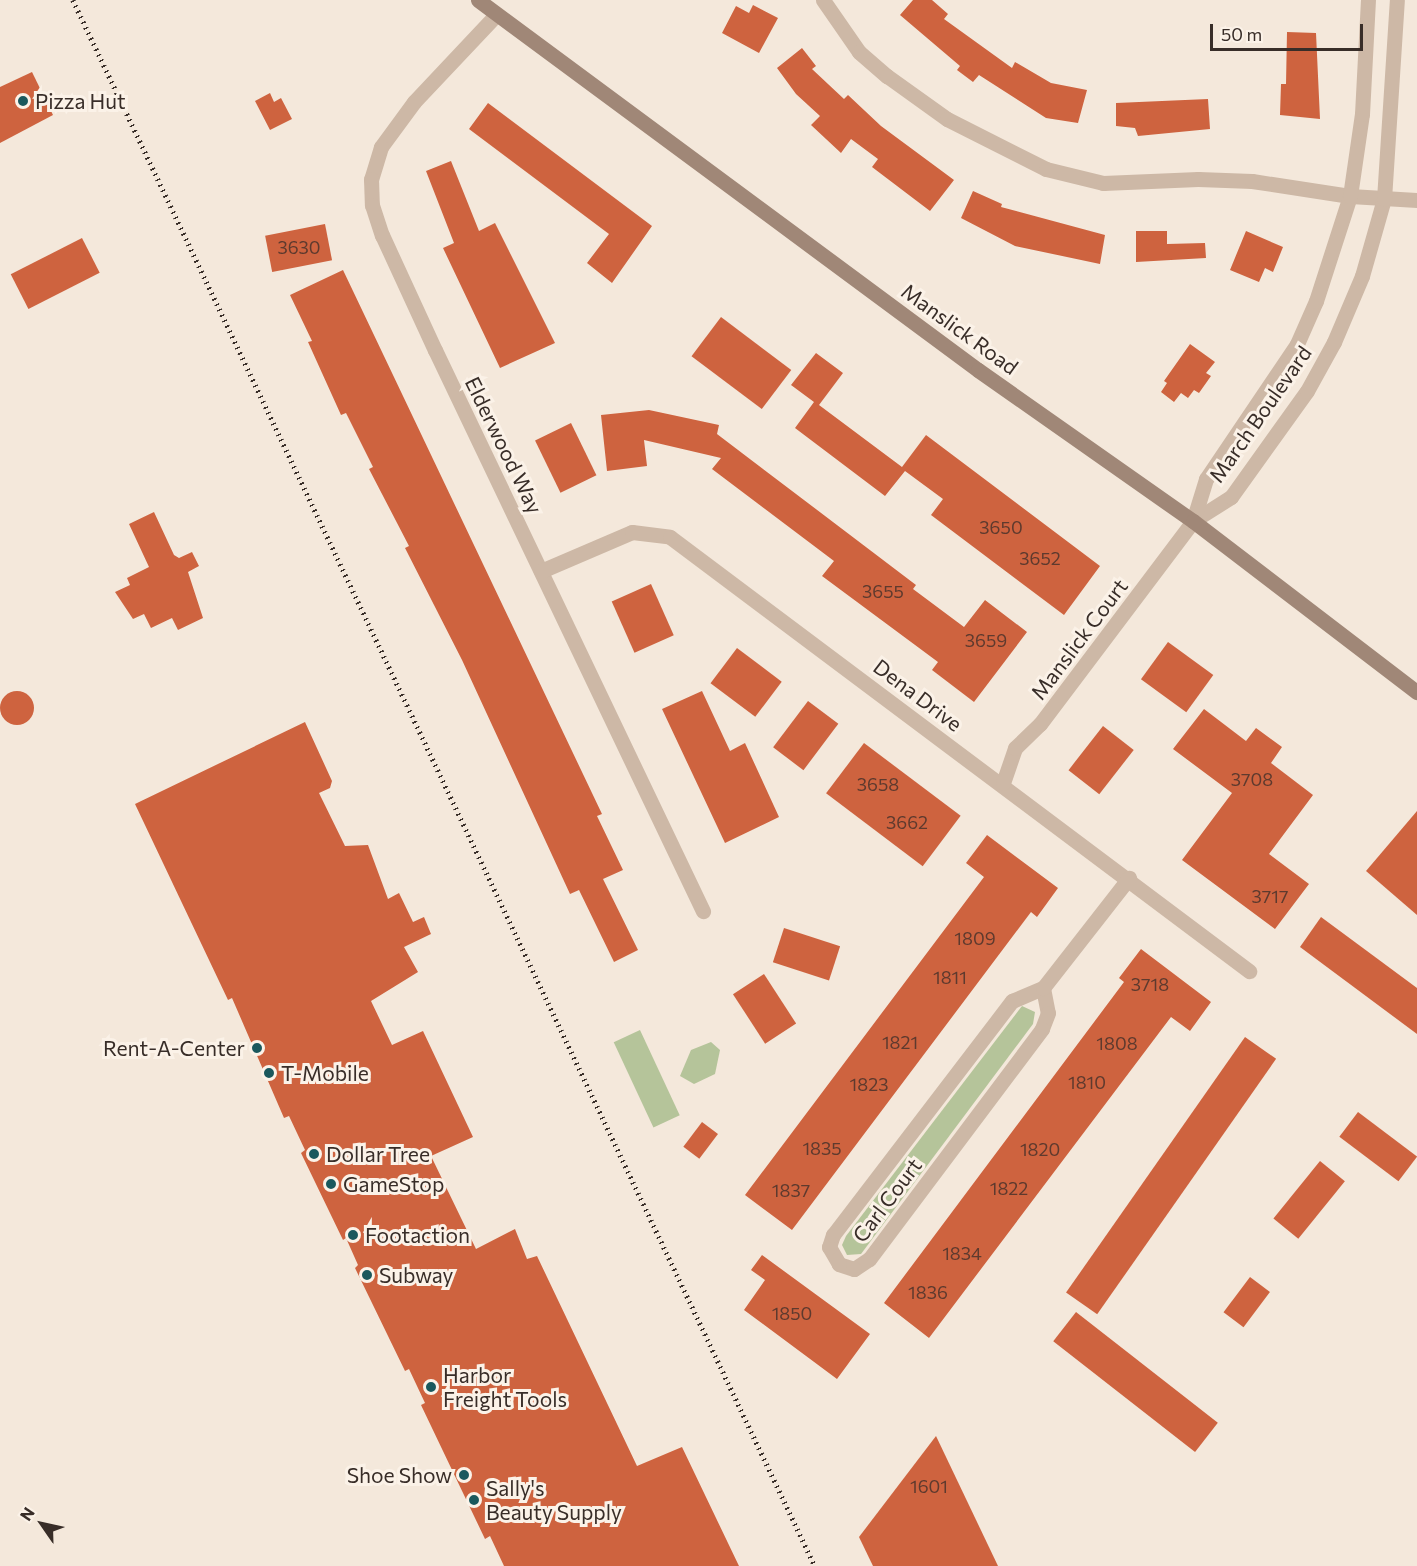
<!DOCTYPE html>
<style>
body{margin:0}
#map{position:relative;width:1417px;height:1566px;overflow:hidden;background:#f4e8db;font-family:Commissioner,sans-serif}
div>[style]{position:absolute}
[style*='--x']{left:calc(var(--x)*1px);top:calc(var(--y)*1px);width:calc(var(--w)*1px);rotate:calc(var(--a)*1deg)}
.green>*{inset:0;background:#b5c49a;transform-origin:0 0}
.building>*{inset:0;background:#ce633f;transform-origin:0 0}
.round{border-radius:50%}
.street>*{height:15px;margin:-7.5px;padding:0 7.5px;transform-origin:7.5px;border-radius:7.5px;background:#cdb8a6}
.secondary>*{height:15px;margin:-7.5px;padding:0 7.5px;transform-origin:7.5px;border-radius:7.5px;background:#a08777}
.rail>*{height:4.5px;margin-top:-2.25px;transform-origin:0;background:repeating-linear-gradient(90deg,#382d28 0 1.5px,transparent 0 6px)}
.dots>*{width:16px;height:16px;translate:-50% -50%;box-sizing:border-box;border:3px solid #fbf2e8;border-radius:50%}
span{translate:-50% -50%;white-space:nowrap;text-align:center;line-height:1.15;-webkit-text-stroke:6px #fbf2e8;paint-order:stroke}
.number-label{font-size:18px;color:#5e3a2e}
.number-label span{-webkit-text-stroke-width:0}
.poi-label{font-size:21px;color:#382d28}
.left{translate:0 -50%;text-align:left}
.right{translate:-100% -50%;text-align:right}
.street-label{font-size:21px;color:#382d28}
.north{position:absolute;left:12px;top:1494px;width:60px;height:60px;-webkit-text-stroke:4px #fbf2e8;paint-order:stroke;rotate:304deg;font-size:16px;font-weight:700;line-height:24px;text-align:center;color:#382d28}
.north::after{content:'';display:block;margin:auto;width:21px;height:27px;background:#382d28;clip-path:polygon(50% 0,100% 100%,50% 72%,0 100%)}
.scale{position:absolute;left:1210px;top:24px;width:153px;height:27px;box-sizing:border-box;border:3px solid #382d28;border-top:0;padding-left:8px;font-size:18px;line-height:21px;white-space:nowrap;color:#382d28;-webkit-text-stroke:4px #fbf2e8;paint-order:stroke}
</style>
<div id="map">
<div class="green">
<i style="clip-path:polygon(1022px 1006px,1035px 1012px,1033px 1024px,861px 1254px,847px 1255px,842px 1245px,846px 1236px)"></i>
<i style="left:640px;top:1030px;width:94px;height:29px;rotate:65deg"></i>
<i style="clip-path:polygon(711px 1042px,720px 1050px,715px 1074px,694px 1084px,680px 1076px,691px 1050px)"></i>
</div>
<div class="building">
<i style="clip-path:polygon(913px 0,932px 0,948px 14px,944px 19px,1012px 68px,1015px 62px,1051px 83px,1087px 90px,1078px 123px,1046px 118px,979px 75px,973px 82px,957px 70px,960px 66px,900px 15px)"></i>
<i style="clip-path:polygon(753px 5px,778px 18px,759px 53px,722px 33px,736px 6px,749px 13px)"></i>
<i style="clip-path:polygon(1287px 32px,1316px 33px,1320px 119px,1280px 115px,1281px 84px,1286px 84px)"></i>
<i style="clip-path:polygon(802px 48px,816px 66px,812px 69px,844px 99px,848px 95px,881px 126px,954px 180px,930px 211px,872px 167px,878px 159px,851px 139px,841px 153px,811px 125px,820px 116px,796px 94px,777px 68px)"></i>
<i style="clip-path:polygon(32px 72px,53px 115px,0 143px,0 87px)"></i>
<i style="clip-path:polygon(270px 93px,274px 102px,281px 98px,292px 119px,270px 130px,255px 101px)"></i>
<i style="clip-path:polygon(1208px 99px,1210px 129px,1138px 136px,1135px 128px,1116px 126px,1116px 103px)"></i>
<i style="clip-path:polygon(488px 103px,652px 226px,612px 283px,587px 263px,609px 234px,469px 129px)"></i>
<i style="clip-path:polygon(451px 161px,479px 231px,495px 223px,555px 343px,500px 368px,443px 248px,454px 243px,426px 171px)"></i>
<i style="clip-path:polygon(973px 191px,1002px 204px,1001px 207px,1105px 235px,1100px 264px,1015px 246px,961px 218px)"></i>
<i style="left:325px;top:224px;width:37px;height:61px;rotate:79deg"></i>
<i style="clip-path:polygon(1136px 231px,1167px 231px,1167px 244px,1205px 243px,1206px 258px,1136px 262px)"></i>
<i style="clip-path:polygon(1246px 231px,1283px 247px,1273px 272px,1265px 268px,1259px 282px,1230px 270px)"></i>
<i style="left:82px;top:238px;width:39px;height:80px;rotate:63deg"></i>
<i style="clip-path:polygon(343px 270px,602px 814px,597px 816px,623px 870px,603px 879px,638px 950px,614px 962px,579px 890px,570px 894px,462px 660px,405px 548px,409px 546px,369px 469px,373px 467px,346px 413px,341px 415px,308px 342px,312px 341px,290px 295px)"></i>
<i style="left:721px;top:317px;width:88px;height:49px;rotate:37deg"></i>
<i style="clip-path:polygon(1190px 344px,1215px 362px,1206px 373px,1211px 376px,1199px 393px,1194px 390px,1188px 398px,1181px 393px,1174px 402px,1161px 392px,1167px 383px,1164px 381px)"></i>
<i style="clip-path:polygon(816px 353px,843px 373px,819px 405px,902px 467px,926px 435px,1100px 566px,1064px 615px,931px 515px,943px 499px,905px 471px,885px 496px,795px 428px,814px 402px,791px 385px)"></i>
<i style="clip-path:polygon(649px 410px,719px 425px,717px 434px,916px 585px,913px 589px,964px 627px,985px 600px,1027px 632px,974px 702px,932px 670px,938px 662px,822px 576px,834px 561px,712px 469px,721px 458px,644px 440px,647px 466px,607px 471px,601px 415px)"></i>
<i style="left:571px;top:423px;width:58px;height:40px;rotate:64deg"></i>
<i style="clip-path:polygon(154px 512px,174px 555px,179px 558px,192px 552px,199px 566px,188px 572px,203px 618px,178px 630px,172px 618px,151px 628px,144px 614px,133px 619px,115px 592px,130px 585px,127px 578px,149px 567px,129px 524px)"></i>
<i style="left:651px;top:584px;width:56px;height:43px;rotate:66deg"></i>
<i style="left:1168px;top:642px;width:56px;height:46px;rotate:36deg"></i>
<i style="left:737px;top:648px;width:56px;height:44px;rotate:37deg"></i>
<i class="round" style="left:0;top:691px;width:34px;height:34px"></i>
<i style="clip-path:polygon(702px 691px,730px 751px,745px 743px,779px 817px,725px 843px,662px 709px)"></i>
<i style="left:808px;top:701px;width:38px;height:58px;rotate:37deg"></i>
<i style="clip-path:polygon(1204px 709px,1246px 741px,1256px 728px,1282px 747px,1271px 763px,1313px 795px,1269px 854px,1309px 884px,1275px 929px,1182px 860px,1232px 793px,1173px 749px)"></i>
<i style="clip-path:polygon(305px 722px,332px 781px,330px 788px,319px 793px,345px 846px,368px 845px,388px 899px,399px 893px,413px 922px,424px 917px,431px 934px,404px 947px,418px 972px,371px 1001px,392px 1045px,423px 1031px,473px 1137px,431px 1156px,476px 1249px,515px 1229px,527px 1259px,537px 1256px,637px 1466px,682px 1447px,739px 1566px,504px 1566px,490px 1536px,485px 1539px,421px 1405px,425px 1403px,409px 1369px,405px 1371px,355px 1268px,358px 1265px,346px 1238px,343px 1240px,301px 1153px,305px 1150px,289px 1116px,284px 1118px,232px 998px,228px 1000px,135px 804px)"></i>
<i style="left:1103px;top:726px;width:39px;height:56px;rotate:38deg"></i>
<i style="left:864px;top:743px;width:121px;height:63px;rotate:37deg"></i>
<i style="clip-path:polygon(1417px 811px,1417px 915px,1366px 871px)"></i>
<i style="clip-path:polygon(987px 835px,1058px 888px,1037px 917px,1031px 912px,792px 1230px,745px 1195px,984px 877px,966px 863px)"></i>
<i style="clip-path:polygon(1321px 917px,1417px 988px,1417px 1034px,1300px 947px)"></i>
<i style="left:784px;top:928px;width:59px;height:36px;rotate:18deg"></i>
<i style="clip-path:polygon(1141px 949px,1211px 1002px,1190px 1031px,1171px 1017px,929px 1338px,884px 1303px,1124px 982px,1119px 978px)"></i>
<i style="left:764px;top:974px;width:59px;height:37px;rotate:57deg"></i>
<i style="left:1245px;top:1037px;width:38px;height:312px;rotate:35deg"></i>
<i style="left:1358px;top:1112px;width:74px;height:31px;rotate:37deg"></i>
<i style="left:702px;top:1122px;width:20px;height:31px;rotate:37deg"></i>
<i style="left:1320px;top:1161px;width:32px;height:74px;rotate:39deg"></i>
<i style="clip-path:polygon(762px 1255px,870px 1334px,837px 1379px,744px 1310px,765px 1280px,751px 1270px)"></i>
<i style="left:1250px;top:1277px;width:25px;height:44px;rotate:37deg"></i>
<i style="left:1076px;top:1312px;width:180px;height:37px;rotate:38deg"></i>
<i style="clip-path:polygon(936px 1436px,998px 1566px,873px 1566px,859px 1537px)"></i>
</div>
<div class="street">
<i style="--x:823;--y:0;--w:63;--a:55.3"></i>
<i style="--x:859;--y:52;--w:37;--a:41"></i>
<i style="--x:887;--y:76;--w:74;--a:35.6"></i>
<i style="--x:947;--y:119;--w:111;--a:26.8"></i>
<i style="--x:1046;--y:169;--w:59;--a:13.8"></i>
<i style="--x:1103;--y:183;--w:95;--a:-2.4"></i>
<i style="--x:1198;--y:179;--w:54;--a:2.1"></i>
<i style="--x:1252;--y:181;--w:99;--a:8.7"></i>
<i style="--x:1350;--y:196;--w:67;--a:3.4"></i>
<i style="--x:495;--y:16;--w:118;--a:133.3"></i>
<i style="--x:414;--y:102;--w:56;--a:126.3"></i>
<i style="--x:381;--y:147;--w:34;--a:107"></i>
<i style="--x:371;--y:179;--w:26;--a:88"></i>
<i style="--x:372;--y:205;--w:32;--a:72"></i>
<i style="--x:382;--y:235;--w:127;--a:65.3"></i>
<i style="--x:435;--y:350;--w:622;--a:64.47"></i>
<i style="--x:1193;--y:521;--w:45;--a:-32.3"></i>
<i style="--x:1231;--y:497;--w:130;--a:-54.4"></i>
<i style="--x:1307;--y:391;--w:56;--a:-61.1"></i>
<i style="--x:1334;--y:342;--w:72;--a:-67"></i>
<i style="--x:1362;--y:276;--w:80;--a:-74.1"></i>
<i style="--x:1384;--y:199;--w:199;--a:-86.3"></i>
<i style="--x:541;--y:571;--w:99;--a:-23.2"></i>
<i style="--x:632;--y:532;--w:38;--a:7"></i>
<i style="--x:670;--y:537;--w:724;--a:36.85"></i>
<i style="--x:1003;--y:783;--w:37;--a:-71"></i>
<i style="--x:1015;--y:748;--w:35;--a:-44"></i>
<i style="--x:1040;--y:724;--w:254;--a:-53"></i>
<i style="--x:1193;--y:521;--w:44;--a:-72.8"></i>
<i style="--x:1206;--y:479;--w:163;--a:-56"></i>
<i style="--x:1297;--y:344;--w:47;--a:-66.2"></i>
<i style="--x:1316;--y:301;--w:110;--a:-72.1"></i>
<i style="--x:1350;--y:196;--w:83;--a:-81.7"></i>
<i style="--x:1362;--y:114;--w:114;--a:-87"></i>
<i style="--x:1043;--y:988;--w:25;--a:79"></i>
<i style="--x:1048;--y:1013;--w:17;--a:111"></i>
<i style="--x:1042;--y:1029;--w:288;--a:126.9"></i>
<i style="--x:869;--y:1259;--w:18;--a:146"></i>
<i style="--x:854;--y:1269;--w:16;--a:-162"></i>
<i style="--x:839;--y:1264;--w:20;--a:-120"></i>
<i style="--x:829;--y:1247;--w:13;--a:-72"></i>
<i style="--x:833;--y:1235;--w:295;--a:-52.6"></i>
<i style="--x:1012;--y:1001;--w:34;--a:-23"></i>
<i style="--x:1043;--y:988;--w:140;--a:-52"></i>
</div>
<div class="secondary">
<i style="--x:478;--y:0;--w:622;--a:36.5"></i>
<i style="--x:978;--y:370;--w:263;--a:35.1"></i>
<i style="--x:1193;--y:521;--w:282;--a:37.4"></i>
</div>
<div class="rail">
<i style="--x:73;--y:0;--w:1733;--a:64.65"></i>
</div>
<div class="dots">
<i style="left:23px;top:101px;background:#1a585d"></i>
<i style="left:257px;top:1048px;background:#1a585d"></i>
<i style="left:269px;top:1073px;background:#1a585d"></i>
<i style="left:314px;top:1154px;background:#1a585d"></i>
<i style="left:331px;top:1184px;background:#1a585d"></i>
<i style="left:353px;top:1235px;background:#1a585d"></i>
<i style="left:367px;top:1275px;background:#1a585d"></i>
<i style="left:431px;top:1387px;background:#1a585d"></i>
<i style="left:464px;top:1475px;background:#1a585d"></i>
<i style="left:474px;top:1500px;background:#1a585d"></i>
</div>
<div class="number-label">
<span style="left:299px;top:247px">3630</span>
<span style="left:1001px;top:527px">3650</span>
<span style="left:1040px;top:558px">3652</span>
<span style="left:883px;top:591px">3655</span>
<span style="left:986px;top:640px">3659</span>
<span style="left:1252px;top:779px">3708</span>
<span style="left:878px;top:784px">3658</span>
<span style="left:907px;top:822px">3662</span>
<span style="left:1270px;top:896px">3717</span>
<span style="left:975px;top:938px">1809</span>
<span style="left:950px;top:977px">1811</span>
<span style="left:1150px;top:984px">3718</span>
<span style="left:900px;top:1042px">1821</span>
<span style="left:1117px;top:1043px">1808</span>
<span style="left:1087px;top:1082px">1810</span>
<span style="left:869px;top:1084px">1823</span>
<span style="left:822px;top:1148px">1835</span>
<span style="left:1040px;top:1149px">1820</span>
<span style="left:1009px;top:1188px">1822</span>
<span style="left:791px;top:1190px">1837</span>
<span style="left:962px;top:1253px">1834</span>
<span style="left:928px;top:1292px">1836</span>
<span style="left:792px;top:1313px">1850</span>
<span style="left:929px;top:1486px">1601</span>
</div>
<div class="poi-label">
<span class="left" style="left:35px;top:101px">Pizza Hut</span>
<span class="right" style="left:245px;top:1048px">Rent-A-Center</span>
<span class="left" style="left:281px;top:1073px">T-Mobile</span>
<span class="left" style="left:326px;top:1154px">Dollar Tree</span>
<span class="left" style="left:343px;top:1184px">GameStop</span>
<span class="left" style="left:365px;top:1235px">Footaction</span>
<span class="left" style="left:379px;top:1275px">Subway</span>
<span class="left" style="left:443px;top:1387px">Harbor<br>Freight Tools</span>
<span class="right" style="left:452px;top:1475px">Shoe Show</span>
<span class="left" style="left:486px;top:1500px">Sally's<br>Beauty Supply</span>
</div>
<div class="street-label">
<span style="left:960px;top:329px;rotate:36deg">Manslick Road</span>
<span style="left:1260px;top:414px;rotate:-55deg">March Boulevard</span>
<span style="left:504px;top:445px;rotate:64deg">Elderwood Way</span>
<span style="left:1079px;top:639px;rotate:-53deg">Manslick Court</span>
<span style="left:918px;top:695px;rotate:37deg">Dena Drive</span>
<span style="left:887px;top:1200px;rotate:-53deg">Carl Court</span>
</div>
<div class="north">N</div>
<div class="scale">50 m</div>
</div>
